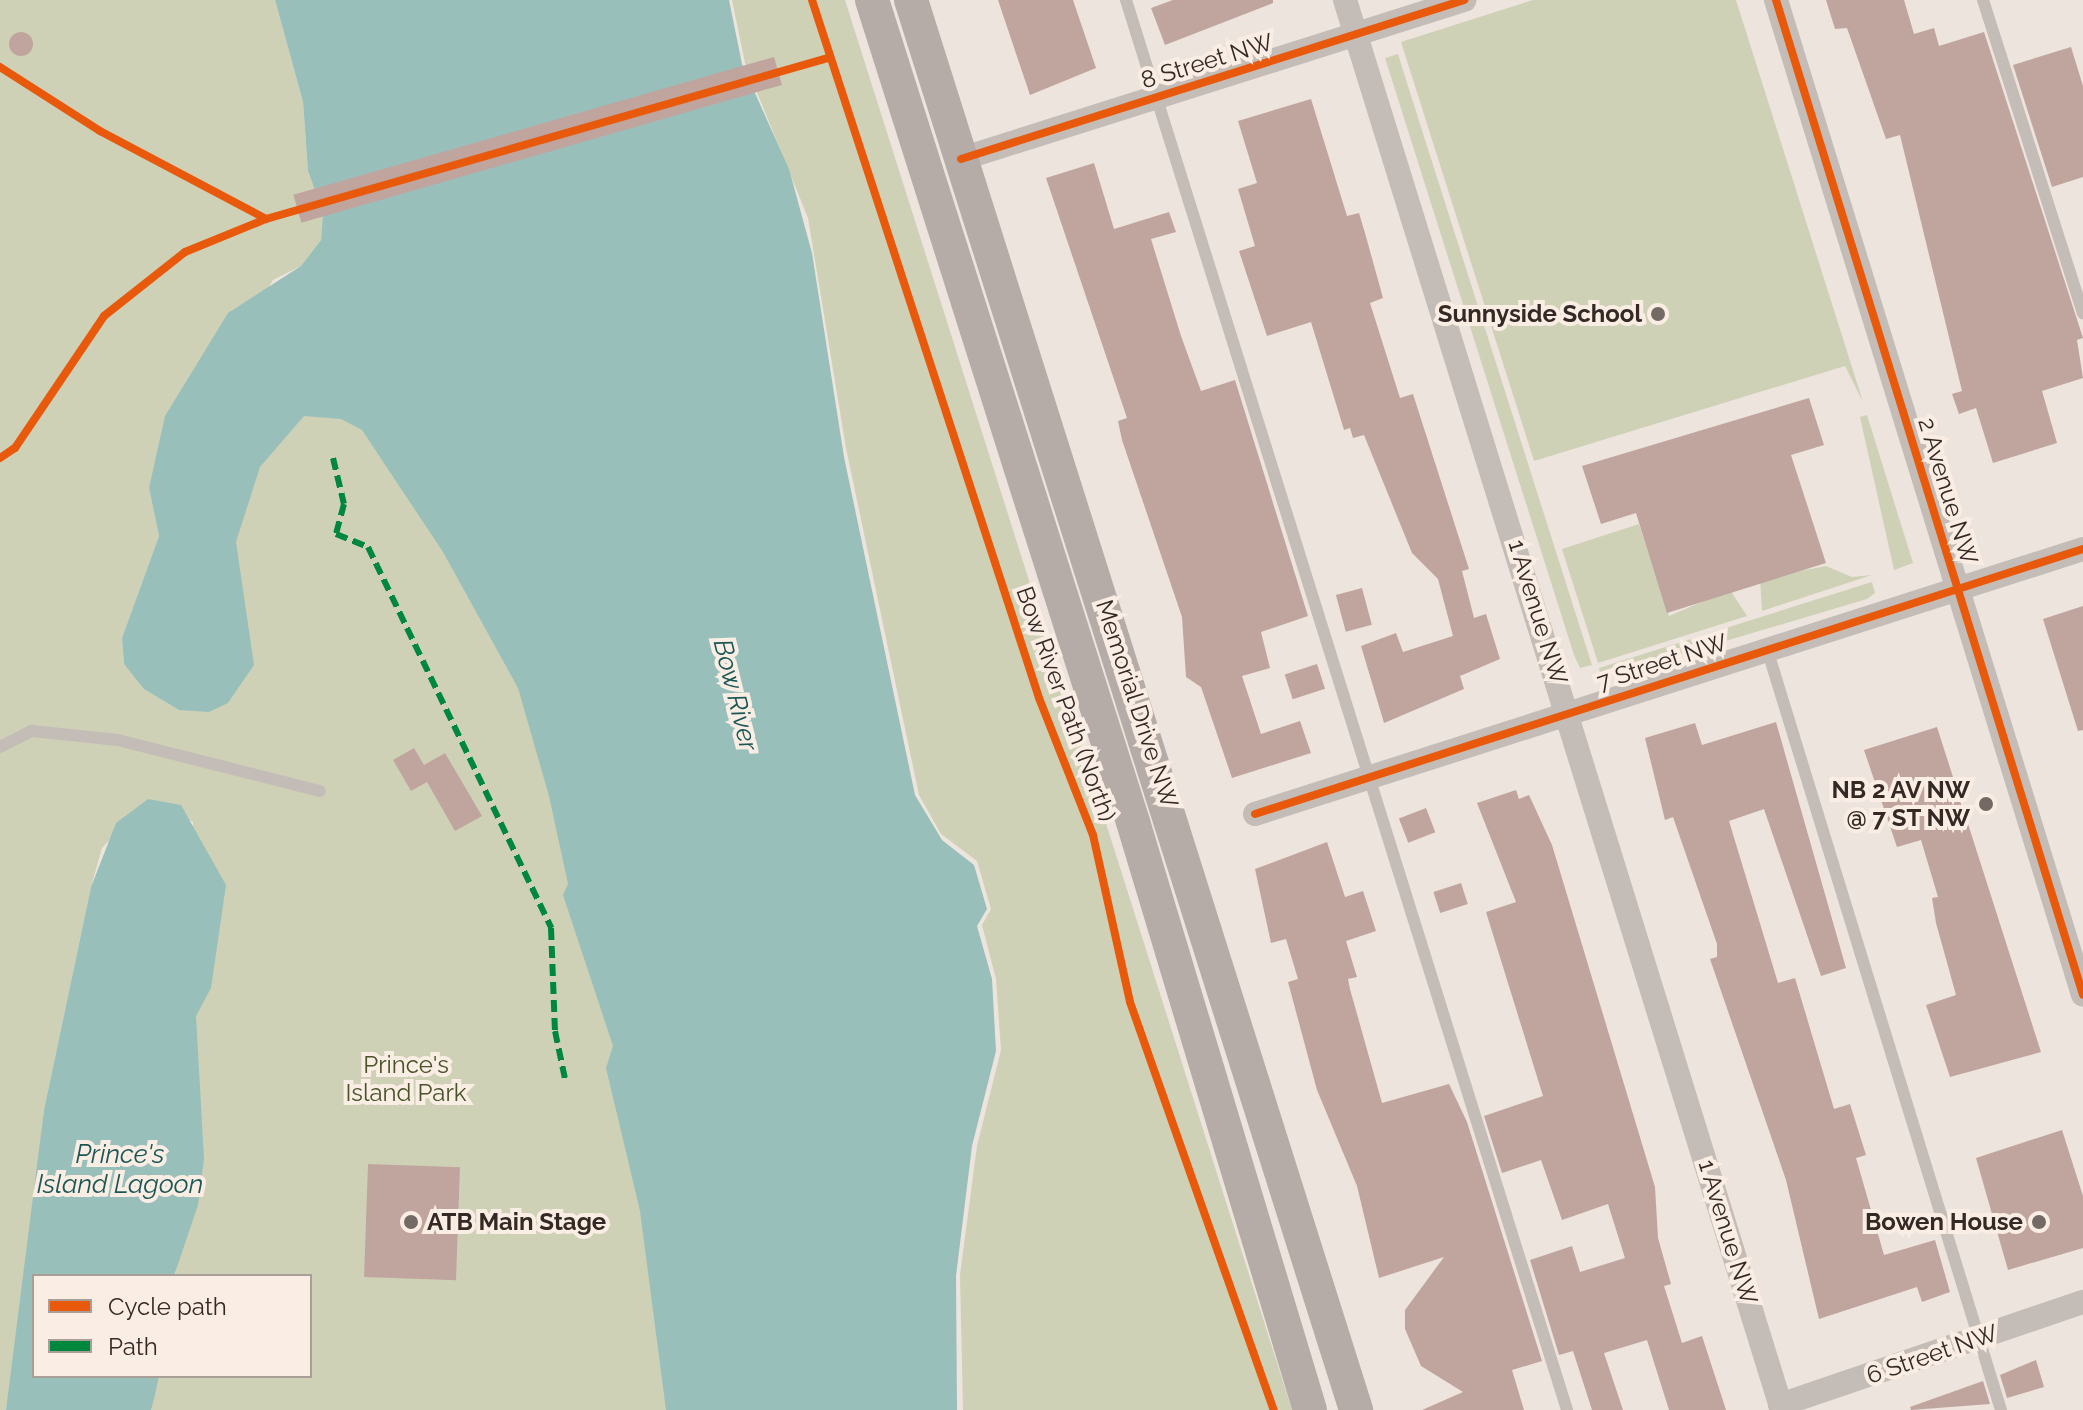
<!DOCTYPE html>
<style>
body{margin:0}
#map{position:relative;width:2083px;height:1410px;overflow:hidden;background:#ece4dd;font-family:Raleway,sans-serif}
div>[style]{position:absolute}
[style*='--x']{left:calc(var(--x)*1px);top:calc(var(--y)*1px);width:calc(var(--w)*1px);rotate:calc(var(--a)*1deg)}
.green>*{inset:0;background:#cfd1b6}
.water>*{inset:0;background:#99bfbb}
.building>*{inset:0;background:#c0a59e;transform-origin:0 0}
.round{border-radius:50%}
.lane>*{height:12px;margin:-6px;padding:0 6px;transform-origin:6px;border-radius:6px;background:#c4bcb7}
.street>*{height:24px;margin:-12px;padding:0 12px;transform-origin:12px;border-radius:12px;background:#c4bcb7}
.secondary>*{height:34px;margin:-17px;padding:0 17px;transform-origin:17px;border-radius:17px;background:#b5aca7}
.quiet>*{height:6px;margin-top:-3px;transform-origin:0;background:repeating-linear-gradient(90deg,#00873e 0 12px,transparent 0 18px)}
.cycleway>*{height:8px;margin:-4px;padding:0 4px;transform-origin:4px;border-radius:4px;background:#e8590c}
.dots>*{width:22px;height:22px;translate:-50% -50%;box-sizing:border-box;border:4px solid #f9ede4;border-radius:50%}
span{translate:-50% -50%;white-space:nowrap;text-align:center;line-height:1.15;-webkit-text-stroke:8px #f9ede4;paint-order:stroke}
.street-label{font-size:24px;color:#342925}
.poi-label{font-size:24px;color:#342925;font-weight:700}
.right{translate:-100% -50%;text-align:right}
.left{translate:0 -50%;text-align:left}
.park-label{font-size:24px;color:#485329}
.water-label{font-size:26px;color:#1a5755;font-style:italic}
.legend{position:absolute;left:32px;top:1274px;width:280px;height:104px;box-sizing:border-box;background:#f9ede4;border:2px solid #aa9f98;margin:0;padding:10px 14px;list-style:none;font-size:24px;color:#342925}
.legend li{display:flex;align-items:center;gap:16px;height:40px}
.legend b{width:40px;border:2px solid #aa9f98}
</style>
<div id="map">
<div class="green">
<i style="clip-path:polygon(0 0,275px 0,303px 102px,308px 171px,323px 213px,321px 240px,301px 266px,273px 280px,149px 488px,159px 536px,122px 638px,124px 664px,145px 689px,179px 710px,248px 474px,290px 414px,336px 408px,373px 429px,527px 689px,621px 1045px,681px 1410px,149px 1410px,155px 1376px,310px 1376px,310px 1276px,175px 1276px,192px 1183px,193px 822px,148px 799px,102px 848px,91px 887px,44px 1110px,19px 1338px,6px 1410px,0 1410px)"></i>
<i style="clip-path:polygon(732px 0,845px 0,1292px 1410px,963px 1410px,960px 1275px,977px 1146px,1001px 1050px,996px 979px,982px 925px,991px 909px,977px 861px,941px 834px,919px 795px,846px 448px,808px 218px,745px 63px)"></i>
<i style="clip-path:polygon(1533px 0,1736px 0,1863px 402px,1845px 366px,1534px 461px,1401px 42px)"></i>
<i style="clip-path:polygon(1398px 54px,1407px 83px,1592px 665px,1580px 668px,1574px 655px,1385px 58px)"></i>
<i style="clip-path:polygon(1867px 415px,1913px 563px,1894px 570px,1860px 417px)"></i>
<i style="clip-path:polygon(1639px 524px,1669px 616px,1730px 590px,1747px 616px,1598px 663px,1562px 549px)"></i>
<i style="clip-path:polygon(1826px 566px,1852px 577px,1872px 575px,1762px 611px,1760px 579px)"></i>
<i style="clip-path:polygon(1872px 582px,1875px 593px,1867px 599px,1601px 678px,1599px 668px)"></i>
</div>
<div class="water">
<i style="clip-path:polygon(275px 0,729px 0,742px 64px,789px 169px,812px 253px,844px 457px,915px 795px,942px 840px,974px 865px,987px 909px,977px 926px,992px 979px,996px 1051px,972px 1146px,956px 1276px,957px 1410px,666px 1410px,640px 1211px,606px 1068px,613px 1046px,563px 895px,568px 884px,549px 796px,518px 688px,443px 552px,362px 430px,341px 419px,304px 416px,260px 467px,236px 542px,254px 665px,228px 703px,209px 712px,179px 710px,144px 689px,124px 664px,122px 638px,159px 536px,149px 488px,165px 416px,228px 313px,301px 266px,321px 240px,323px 213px,308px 171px,303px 102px)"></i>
<i style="clip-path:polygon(148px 799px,181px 805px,226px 885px,211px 988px,196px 1016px,204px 1159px,198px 1205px,174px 1276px,34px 1276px,34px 1376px,159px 1376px,154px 1399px,151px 1410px,6px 1410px,44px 1110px,91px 887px,116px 823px)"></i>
</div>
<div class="building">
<i style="clip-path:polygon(998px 0,1073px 0,1096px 68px,1030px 95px)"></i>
<i style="clip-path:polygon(1173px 0,1273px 0,1273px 3px,1165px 45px,1151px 8px)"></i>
<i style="clip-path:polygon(1826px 0,1904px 0,1914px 34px,1934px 28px,1939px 46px,1984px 32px,2083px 338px,2077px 340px,2083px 378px,2042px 391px,2057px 443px,1993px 463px,1976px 408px,1959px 414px,1952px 394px,1962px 391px,1900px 135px,1886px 139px,1847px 28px,1835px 29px)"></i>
<i class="round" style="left:9px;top:32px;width:24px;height:24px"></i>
<i style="clip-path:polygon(2071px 47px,2083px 86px,2083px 177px,2052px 187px,2013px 65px)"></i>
<i style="left:774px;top:57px;width:29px;height:500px;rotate:74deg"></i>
<i style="clip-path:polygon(1311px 99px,1347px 216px,1359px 213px,1365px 233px,1383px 298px,1370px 303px,1400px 398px,1413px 394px,1469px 569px,1462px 571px,1474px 618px,1486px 614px,1500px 659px,1460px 676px,1464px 689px,1384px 723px,1361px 646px,1396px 633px,1403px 652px,1453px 636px,1438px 579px,1412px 553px,1364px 435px,1353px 438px,1350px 428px,1344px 430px,1311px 322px,1267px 336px,1239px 251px,1255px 246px,1238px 189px,1257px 183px,1238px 121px)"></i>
<i style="clip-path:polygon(1094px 163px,1114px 229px,1169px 212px,1176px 232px,1151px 239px,1181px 336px,1201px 391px,1235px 380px,1308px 616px,1261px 632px,1270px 668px,1242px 676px,1261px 734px,1300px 721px,1311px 753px,1232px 778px,1201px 687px,1186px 677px,1182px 617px,1122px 440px,1118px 421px,1127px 418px,1046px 178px)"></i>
<i style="clip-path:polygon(1809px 398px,1824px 445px,1791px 455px,1826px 563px,1667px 613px,1636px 513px,1601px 524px,1582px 466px)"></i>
<i style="left:1362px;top:588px;width:38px;height:27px;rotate:75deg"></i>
<i style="clip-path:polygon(2083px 606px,2083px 730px,2078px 731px,2043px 619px)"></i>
<i style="left:1317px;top:664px;width:26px;height:34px;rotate:72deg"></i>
<i style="clip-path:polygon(1776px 722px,1846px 968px,1821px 976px,1764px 809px,1729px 821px,1778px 983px,1795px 978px,1834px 1109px,1850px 1104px,1866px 1155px,1856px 1158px,1884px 1255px,1935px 1240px,1950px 1292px,1922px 1302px,1917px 1287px,1819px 1319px,1786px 1180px,1710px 959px,1717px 957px,1717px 944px,1673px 817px,1665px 820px,1645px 738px,1695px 723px,1702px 745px)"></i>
<i style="clip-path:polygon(1937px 727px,2041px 1052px,1950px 1077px,1926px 1005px,1956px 995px,1936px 923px,1932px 898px,1938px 897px,1921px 840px,1897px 847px,1864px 750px)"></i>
<i style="clip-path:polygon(414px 748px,424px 765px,445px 753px,482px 816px,455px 831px,427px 782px,411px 791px,393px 760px)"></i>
<i style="clip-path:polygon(1516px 790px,1519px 799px,1529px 795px,1552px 845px,1655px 1187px,1658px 1238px,1671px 1284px,1664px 1286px,1682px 1343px,1702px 1336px,1726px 1410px,1669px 1410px,1647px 1340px,1604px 1353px,1623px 1410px,1592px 1410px,1573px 1351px,1559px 1355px,1530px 1260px,1572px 1246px,1580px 1272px,1625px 1258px,1608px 1204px,1562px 1220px,1541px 1160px,1502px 1173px,1484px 1116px,1543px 1096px,1486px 912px,1516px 902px,1477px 803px)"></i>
<i style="left:1426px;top:808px;width:26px;height:29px;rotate:69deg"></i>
<i style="clip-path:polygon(1327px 842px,1345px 897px,1363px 891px,1376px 931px,1346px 941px,1357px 977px,1348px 979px,1350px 989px,1382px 1103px,1449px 1084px,1467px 1122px,1542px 1361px,1512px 1370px,1524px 1410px,1422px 1410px,1463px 1392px,1421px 1366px,1405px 1329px,1405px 1310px,1444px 1257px,1379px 1278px,1357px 1186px,1317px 1090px,1288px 982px,1298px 979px,1286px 939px,1271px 943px,1255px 869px)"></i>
<i style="left:1461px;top:883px;width:22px;height:29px;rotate:72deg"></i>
<i style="clip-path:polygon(2062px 1130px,2083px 1196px,2083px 1248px,2008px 1270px,1976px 1158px)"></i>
<i style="left:368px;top:1164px;width:92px;height:113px;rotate:2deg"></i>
<i style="clip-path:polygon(2036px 1360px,2044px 1387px,2007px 1398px,2000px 1375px)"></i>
<i style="clip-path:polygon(1983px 1381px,1990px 1404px,1911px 1410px,1910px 1407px)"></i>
</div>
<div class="lane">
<i style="--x:1126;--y:0;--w:1477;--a:72.63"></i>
<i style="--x:1983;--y:0;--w:329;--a:72.3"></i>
<i style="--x:1767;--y:649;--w:796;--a:72.91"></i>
<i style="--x:0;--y:747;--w:36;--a:-27"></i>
<i style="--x:32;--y:731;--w:86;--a:6"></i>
<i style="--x:118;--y:740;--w:208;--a:14.2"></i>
</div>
<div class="street">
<i style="--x:1345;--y:0;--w:1476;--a:72.78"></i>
<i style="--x:1776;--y:0;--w:1041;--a:72.85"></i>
<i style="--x:961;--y:159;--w:528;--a:-17.54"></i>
<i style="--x:1255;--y:814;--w:869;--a:-17.75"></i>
<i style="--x:1780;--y:1405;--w:320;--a:-18.8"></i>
</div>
<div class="secondary">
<i style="--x:872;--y:0;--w:862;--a:72.38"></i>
<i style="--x:1133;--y:822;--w:614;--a:73.25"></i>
<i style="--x:911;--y:0;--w:1479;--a:72.48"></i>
</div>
<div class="quiet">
<i style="--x:333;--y:458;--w:47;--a:76.6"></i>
<i style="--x:344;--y:504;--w:31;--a:105"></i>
<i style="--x:336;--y:534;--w:35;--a:22"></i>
<i style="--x:368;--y:547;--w:423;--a:64.3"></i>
<i style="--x:551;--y:928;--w:103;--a:87.8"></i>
<i style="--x:555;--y:1031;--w:49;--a:78.2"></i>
</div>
<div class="cycleway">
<i style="--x:812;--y:0;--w:734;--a:71.98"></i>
<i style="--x:1039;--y:698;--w:147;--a:68.5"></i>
<i style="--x:1093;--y:835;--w:171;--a:77.5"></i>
<i style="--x:1130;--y:1002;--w:433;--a:70.6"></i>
<i style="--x:1776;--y:0;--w:1041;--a:72.85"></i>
<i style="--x:0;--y:67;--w:119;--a:32.6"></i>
<i style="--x:100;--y:131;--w:188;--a:27.9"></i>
<i style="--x:961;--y:159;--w:528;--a:-17.54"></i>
<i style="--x:0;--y:458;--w:18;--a:-34"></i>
<i style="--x:15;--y:448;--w:159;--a:-56"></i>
<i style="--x:104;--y:316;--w:103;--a:-38.3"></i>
<i style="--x:185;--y:252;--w:87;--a:-22.2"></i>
<i style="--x:266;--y:219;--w:585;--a:-15.99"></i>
<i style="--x:1255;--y:814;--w:869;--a:-17.75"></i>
</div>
<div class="dots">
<i style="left:1658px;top:314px;background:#746a65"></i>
<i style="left:1986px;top:804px;background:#746a65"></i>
<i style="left:411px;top:1222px;background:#746a65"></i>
<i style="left:2039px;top:1222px;background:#746a65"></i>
</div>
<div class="street-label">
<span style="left:1207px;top:61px;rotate:-17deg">8 Street NW</span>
<span style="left:1948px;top:491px;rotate:73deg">2 Avenue NW</span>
<span style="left:1538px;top:612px;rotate:73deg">1 Avenue NW</span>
<span style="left:1662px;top:662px;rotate:-18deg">7 Street NW</span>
<span style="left:1066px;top:704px;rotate:70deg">Bow River Path (North)</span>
<span style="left:1137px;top:704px;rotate:72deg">Memorial Drive NW</span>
<span style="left:1728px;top:1232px;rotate:73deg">1 Avenue NW</span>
<span style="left:1932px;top:1354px;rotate:-19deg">6 Street NW</span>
</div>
<div class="poi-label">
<span class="right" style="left:1642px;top:314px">Sunnyside School</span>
<span class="right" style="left:1970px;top:804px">NB 2 AV NW<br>@ 7 ST NW</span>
<span class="left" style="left:427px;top:1222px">ATB Main Stage</span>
<span class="right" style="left:2023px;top:1222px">Bowen House</span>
</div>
<div class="park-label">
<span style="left:406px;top:1079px">Prince's<br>Island Park</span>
</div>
<div class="water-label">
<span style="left:735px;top:695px;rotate:76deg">Bow River</span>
<span style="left:120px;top:1170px">Prince's<br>Island Lagoon</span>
</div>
<ul class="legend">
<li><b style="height:10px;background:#e8590c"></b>Cycle path</li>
<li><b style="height:10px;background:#00873e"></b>Path</li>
</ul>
</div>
